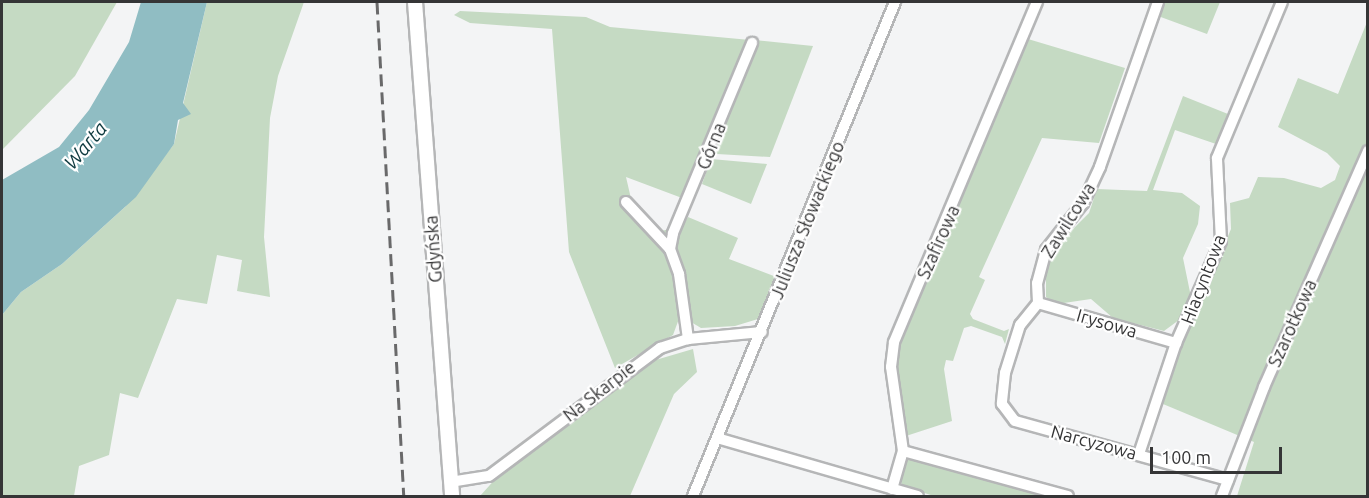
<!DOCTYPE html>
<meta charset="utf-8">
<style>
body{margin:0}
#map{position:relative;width:1369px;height:498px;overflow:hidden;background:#f3f4f5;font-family:Ubuntu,sans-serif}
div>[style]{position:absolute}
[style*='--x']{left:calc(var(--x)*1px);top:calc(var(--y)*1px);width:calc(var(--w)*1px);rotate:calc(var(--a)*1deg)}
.green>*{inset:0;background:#c5dac3}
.water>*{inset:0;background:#90bdc3}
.roads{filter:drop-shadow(2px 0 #b5b6b7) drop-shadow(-2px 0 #b5b6b7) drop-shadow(0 2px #b5b6b7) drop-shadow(0 -2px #b5b6b7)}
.minor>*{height:10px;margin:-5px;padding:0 5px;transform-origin:5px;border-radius:5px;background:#fff}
.major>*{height:14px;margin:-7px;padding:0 7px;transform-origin:7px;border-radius:7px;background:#fff}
.rail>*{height:3px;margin-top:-1.5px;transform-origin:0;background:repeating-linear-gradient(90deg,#69696a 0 12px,transparent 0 18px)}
span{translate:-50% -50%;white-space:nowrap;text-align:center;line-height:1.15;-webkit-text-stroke:4.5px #fff;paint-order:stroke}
.street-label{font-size:18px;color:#353536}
.water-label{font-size:20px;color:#0f3b40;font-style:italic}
.frame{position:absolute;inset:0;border:3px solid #353536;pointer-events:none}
.scale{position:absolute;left:1150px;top:447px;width:132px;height:27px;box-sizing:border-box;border:3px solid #353536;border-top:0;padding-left:8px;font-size:18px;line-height:21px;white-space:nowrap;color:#353536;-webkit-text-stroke:4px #fff;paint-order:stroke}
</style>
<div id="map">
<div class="green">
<i style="clip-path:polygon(2px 2px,117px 2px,75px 76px,2px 150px)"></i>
<i style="clip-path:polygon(207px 2px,304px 2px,278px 76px,270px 118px,264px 237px,270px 297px,237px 291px,242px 260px,217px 255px,207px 304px,177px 299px,138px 398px,120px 393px,109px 455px,79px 466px,74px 496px,2px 496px,2px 315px,21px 292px,62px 264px,125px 207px,174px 144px)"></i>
<i style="clip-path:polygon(1163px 2px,1220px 2px,1207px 34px,1158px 16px)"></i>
<i style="clip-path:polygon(460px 11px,586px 17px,610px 27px,750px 40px,682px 198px,626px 177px,632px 203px,661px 231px,670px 229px,680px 316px,673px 335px,615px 368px,569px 252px,552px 29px,470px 23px,454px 15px)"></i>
<i style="clip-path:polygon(1367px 22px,1367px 496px,1237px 496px,1254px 442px,1163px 404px,1179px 353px,1231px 229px,1230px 203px,1249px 198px,1258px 177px,1284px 178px,1321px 188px,1335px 180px,1340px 166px,1327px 153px,1278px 127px,1298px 78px,1338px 94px)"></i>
<i style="clip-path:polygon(1028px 39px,1125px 68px,1099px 143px,1042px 138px,979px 277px,985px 280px,970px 314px,973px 319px,1004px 331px,1009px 329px,1005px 344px,1002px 337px,971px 326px,964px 328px,953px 361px,946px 360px,944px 369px,952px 421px,906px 436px,902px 431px,895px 385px,897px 344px)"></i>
<i style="clip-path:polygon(755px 40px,813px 46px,770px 157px,717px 154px,713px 149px)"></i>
<i style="clip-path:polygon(1183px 96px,1228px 114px,1216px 144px,1175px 130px,1153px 190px,1182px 193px,1200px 206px,1198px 224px,1183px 258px,1191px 297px,1183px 317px,1164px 331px,1113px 318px,1091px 299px,1057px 304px,1046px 297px,1046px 267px,1061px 241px,1089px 213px,1097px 189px,1147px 191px)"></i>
<i style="clip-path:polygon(711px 159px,767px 164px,751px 204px,702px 184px)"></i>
<i style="clip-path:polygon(688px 217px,738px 238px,729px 259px,779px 278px,758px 319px,735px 326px,701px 328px,691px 322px,675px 254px,677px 236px)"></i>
<i style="clip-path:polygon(693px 349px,697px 372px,674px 394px,630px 496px,480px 496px,498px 476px,642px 364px)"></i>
<i style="clip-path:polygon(917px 458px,971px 476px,1052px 496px,934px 496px,902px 486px,900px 475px,907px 460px)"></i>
</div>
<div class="water">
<i style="clip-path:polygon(141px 2px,207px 2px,183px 103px,191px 114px,178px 120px,174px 144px,136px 197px,62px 264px,21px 292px,2px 315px,2px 180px,59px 147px,89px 110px,129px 42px)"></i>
</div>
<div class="roads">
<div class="minor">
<i style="--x:1158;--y:2;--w:175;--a:109.4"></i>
<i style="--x:1100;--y:167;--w:40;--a:115"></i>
<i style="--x:1083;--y:203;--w:60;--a:128.2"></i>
<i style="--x:1046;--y:250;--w:34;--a:105"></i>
<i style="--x:1037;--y:283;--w:20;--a:87"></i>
<i style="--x:1038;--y:303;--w:28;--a:129"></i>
<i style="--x:1020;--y:325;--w:50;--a:107.4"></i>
<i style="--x:1005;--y:373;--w:31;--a:96"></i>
<i style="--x:1002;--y:404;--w:21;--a:53"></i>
<i style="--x:1015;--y:421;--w:221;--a:15.5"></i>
<i style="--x:626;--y:202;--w:64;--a:46.9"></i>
<i style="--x:670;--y:249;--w:27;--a:70"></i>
<i style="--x:679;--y:274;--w:66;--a:82.1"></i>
<i style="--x:670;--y:249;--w:16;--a:-79"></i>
<i style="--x:673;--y:233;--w:206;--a:-67.4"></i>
<i style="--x:1038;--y:303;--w:144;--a:16.2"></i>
<i style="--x:717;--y:438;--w:209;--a:16.1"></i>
<i style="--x:903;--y:451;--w:171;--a:15.3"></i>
<i style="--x:1139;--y:454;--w:117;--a:-71.6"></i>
<i style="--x:1176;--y:343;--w:111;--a:-66.2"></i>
<i style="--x:1221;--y:241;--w:83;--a:-92.8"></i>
<i style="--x:1217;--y:158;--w:169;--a:-67.4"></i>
<i style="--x:450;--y:482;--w:39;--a:-9"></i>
<i style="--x:489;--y:476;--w:214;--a:-36.8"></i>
<i style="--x:660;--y:348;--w:29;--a:-18"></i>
<i style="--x:688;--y:339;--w:74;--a:-5.4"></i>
<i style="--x:892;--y:489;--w:40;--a:-74"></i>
<i style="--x:903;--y:451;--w:85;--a:-98.1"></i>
<i style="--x:891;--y:367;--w:25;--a:-83"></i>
<i style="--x:894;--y:342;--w:369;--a:-67.2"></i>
<i style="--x:693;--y:496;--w:534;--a:-67.76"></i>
<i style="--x:1222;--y:496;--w:117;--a:-68.9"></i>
<i style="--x:1264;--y:387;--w:258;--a:-66.2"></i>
</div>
<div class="major">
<i style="--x:415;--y:2;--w:495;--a:85.7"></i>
</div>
</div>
<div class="rail">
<i style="--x:377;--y:2;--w:495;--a:86.9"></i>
</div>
<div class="street-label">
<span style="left:711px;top:146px;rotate:-68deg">Górna</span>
<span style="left:807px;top:220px;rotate:-68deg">Juliusza Słowackiego</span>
<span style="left:1068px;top:220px;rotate:-58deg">Zawilcowa</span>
<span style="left:938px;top:242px;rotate:-66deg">Szafirowa</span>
<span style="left:433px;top:249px;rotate:-94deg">Gdyńska</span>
<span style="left:1203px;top:279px;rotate:-69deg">Hiacyntowa</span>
<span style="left:1107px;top:323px;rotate:16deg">Irysowa</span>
<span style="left:1292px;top:323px;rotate:-66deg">Szarotkowa</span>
<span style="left:599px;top:391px;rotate:-38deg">Na Skarpie</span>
<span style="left:1094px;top:442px;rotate:15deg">Narcyzowa</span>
</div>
<div class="water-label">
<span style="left:85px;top:145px;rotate:-50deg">Warta</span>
</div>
<div class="frame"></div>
<div class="scale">100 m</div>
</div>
